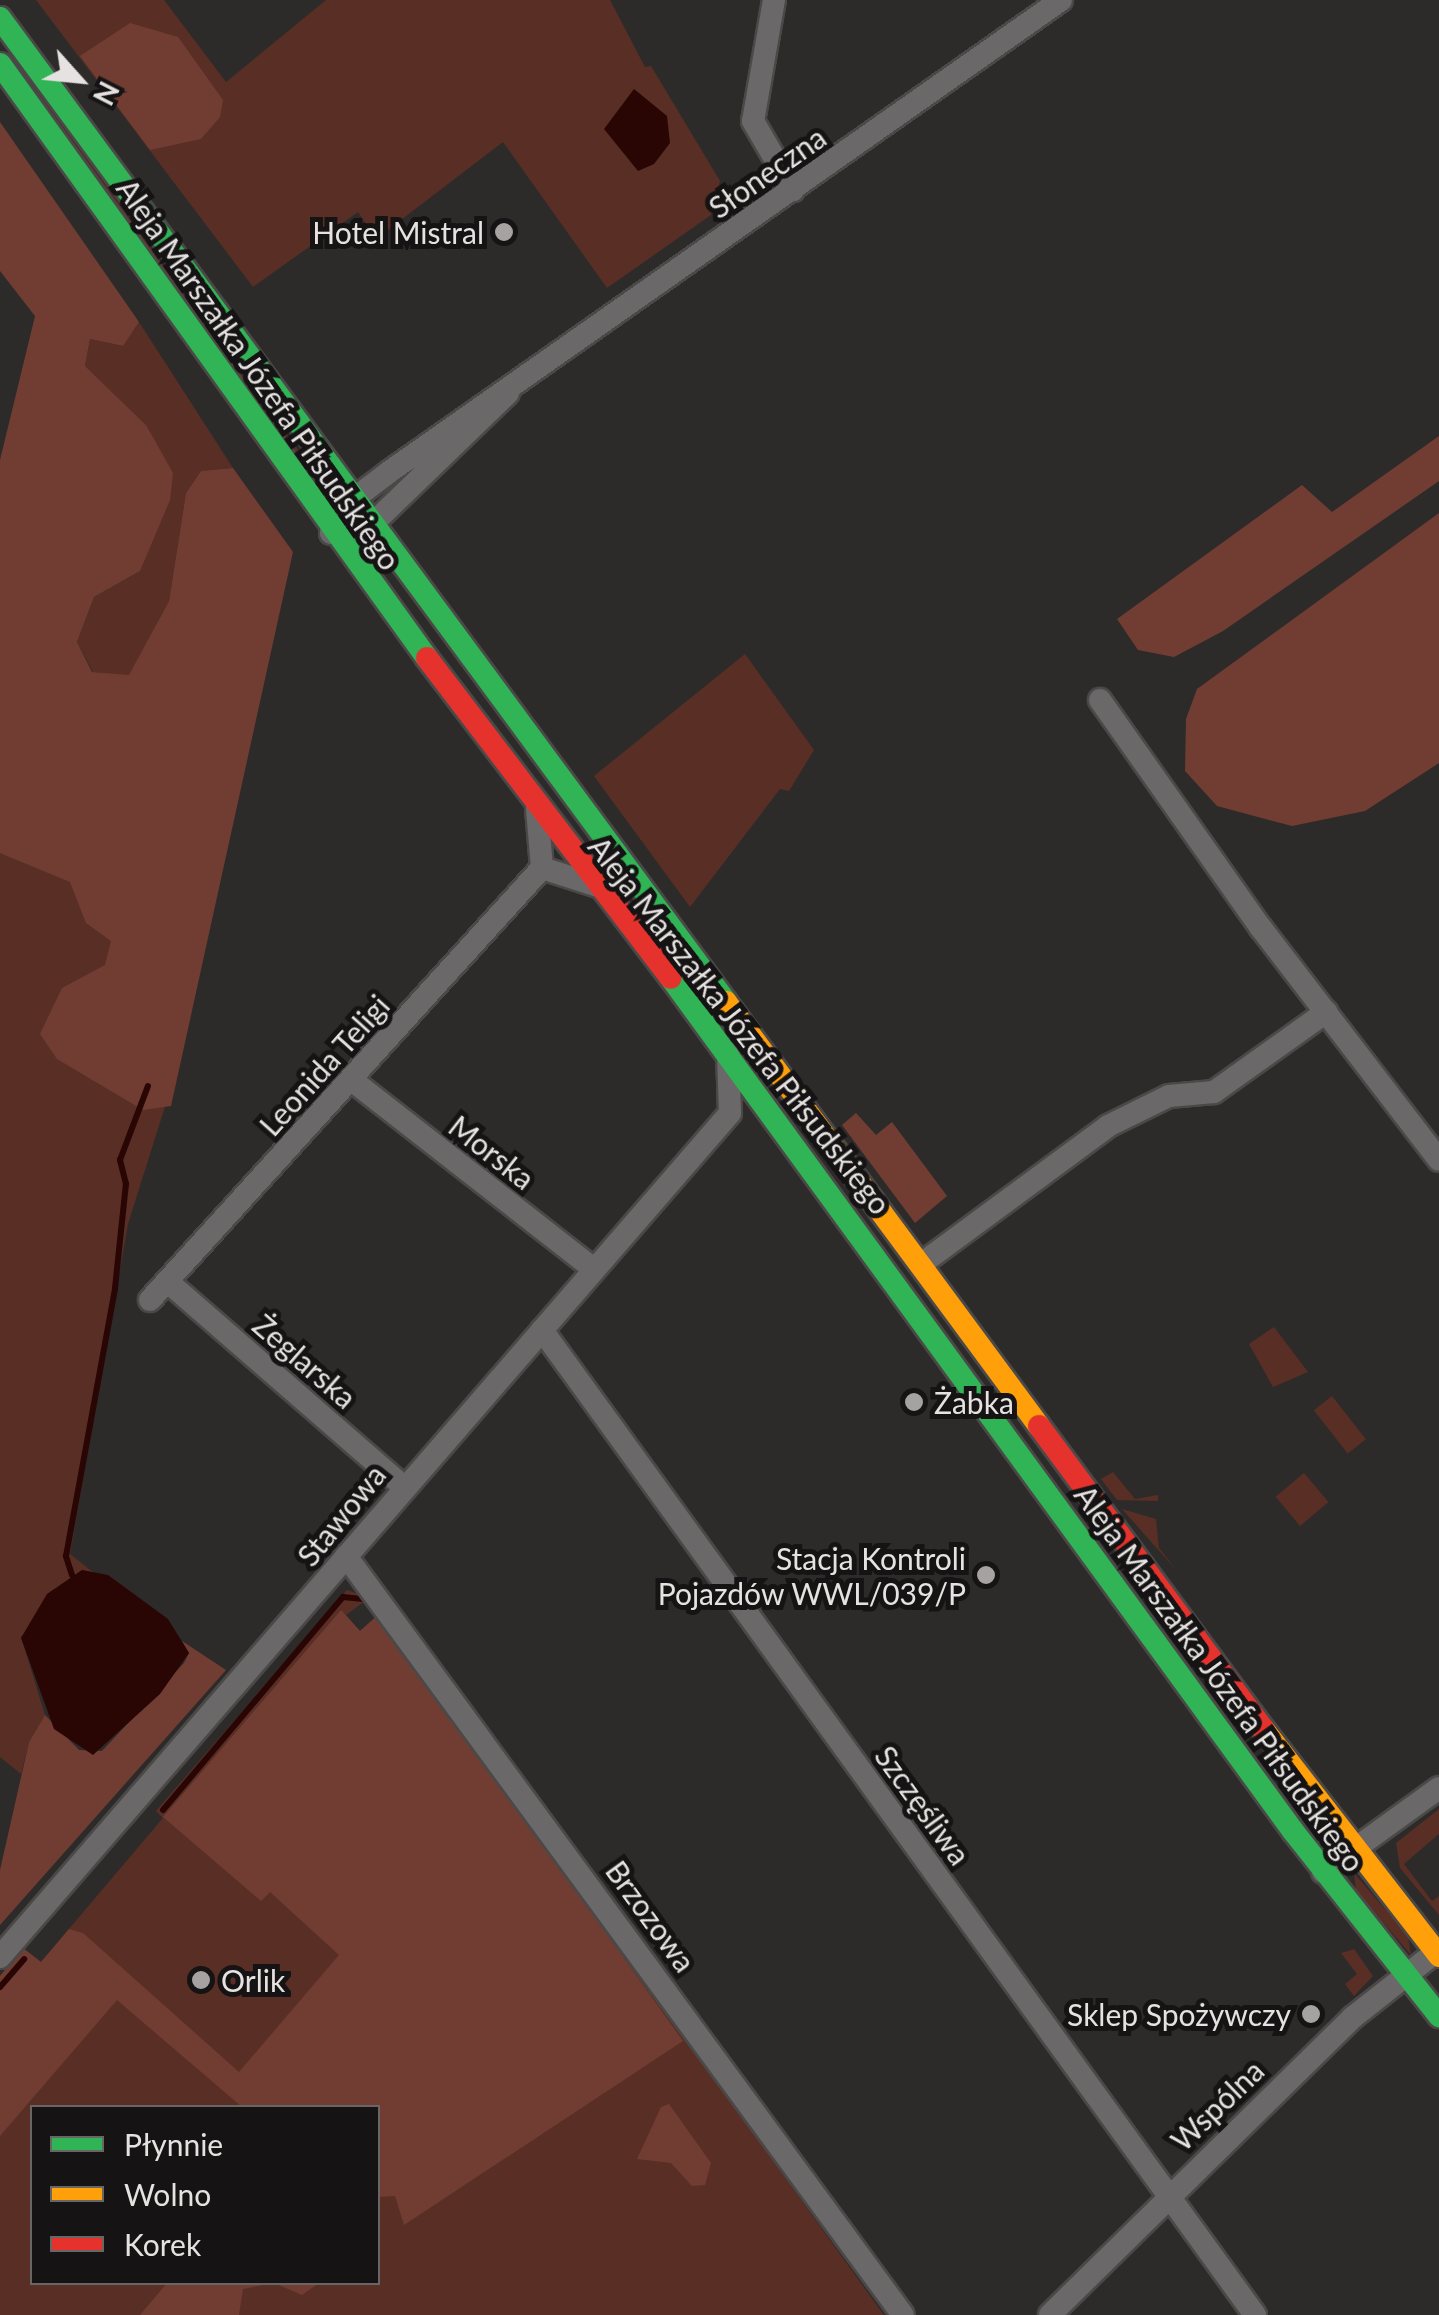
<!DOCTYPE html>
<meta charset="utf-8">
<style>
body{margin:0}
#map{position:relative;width:1439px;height:2315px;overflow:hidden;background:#2d2b2a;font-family:Lato,sans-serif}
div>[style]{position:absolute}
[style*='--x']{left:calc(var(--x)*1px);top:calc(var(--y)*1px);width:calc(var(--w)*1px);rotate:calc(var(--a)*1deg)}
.green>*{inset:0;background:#592e25;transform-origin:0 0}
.forest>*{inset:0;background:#713d32}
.water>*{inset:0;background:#290604}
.stream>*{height:6px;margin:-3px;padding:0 3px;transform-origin:3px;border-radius:3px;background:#290604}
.roads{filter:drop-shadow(2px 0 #4b4948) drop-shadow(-2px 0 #4b4948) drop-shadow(0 2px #4b4948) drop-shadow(0 -2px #4b4948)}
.street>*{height:22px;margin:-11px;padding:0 11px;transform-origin:11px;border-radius:11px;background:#6a6868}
.fast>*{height:22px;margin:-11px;padding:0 11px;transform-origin:11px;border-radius:11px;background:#30b455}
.slow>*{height:22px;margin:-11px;padding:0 11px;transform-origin:11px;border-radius:11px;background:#ff9f0a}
.jam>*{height:22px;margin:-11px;padding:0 11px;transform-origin:11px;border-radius:11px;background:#e5322d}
.dots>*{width:28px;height:28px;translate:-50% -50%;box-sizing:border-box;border:5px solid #151313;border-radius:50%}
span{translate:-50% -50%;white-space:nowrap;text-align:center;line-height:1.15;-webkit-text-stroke:10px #151313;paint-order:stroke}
.street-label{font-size:30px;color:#e5e2e1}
.poi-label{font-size:30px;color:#e5e2e1}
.right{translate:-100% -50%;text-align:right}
.left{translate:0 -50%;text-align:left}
.legend{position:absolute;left:30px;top:2105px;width:350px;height:180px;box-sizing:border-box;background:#151313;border:2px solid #686665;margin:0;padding:12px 18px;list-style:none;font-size:30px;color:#e5e2e1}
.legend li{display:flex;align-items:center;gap:20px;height:50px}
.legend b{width:50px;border:2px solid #686665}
.north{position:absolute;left:30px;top:30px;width:100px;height:100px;-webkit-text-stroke:8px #151313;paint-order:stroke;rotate:117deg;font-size:28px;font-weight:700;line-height:40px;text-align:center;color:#e5e2e1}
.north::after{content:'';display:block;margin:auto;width:35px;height:45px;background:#e5e2e1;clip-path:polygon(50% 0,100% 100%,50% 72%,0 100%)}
</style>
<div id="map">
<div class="green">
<i style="clip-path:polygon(36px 0,164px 0,226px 82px,326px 0,610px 0,645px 67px,651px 66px,720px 181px,711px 215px,607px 288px,503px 142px,376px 239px,358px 212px,253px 287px)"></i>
<i style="clip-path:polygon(0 40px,323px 484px,293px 454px)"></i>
<i style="clip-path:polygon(139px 322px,233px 468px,201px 471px,186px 493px,169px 601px,129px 676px,93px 672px,77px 642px,94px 597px,140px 571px,146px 425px,85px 366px,90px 339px,122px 346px)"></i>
<i style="clip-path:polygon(745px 654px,814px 750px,789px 791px,780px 789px,690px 907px,594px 776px)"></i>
<i style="clip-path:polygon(0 771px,77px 848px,179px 1062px,128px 1224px,70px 1554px,94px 1573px,82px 1570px,21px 1637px,45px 1715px,29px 1742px,21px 1774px,0 1757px)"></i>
<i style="clip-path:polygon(1274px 1327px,1308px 1372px,1273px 1387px,1249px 1344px)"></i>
<i style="left:1332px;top:1396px;width:55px;height:23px;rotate:52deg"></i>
<i style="clip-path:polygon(1113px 1472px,1135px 1499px,1158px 1495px,1158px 1501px,1117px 1500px,1101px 1479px)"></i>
<i style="left:1304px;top:1473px;width:38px;height:37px;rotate:50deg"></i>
<i style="clip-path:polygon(1122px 1509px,1156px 1519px,1159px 1548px,1177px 1571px)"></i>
<i style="clip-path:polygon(evenodd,347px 1590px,369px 1598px,346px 1615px,360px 1631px,379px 1614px,884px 2315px,0 2315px,0 1976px,23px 1948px,41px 1962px,163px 1818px,156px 1811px,347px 1590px,32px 2108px,378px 2108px,378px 2282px,32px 2282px,32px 2108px)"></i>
<i style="clip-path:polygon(1439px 1809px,1439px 1834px,1404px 1864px,1432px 1901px,1439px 1896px,1439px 1915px,1400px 1868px,1396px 1843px)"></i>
<i style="clip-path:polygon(1354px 1873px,1408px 1936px,1411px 1955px,1356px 1891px)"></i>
<i style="clip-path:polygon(1354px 1949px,1373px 1976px,1354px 1996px,1345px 1984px,1357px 1974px,1341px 1953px)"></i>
</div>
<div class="forest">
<i style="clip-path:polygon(130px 23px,178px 37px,223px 100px,220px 117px,201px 139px,150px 150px,80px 56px)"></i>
<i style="clip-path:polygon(0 122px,139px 322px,123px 346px,90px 339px,85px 366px,146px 425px,173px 473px,170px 500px,140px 571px,94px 597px,77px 642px,92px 672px,129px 675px,169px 601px,186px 493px,201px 471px,233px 468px,293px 552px,171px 1106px,143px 1110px,57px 1059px,40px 1034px,62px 988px,105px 965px,111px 941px,86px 923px,70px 882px,0 853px,0 460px,35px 316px,0 271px)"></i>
<i style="clip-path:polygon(1439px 436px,1439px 481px,1223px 631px,1174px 657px,1138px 650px,1117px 619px,1302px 485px,1332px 512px)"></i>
<i style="clip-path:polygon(1439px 513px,1439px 763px,1365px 811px,1292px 826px,1217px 806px,1185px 771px,1186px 719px,1197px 689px)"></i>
<i style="clip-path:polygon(856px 1113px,876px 1135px,892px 1122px,947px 1196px,915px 1223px,842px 1125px)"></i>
<i style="clip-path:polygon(341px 1610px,360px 1631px,379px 1614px,683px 2041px,404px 2225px,395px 2196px,378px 2197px,378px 2108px,242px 2107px,117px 2000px,0 2136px,0 1976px,23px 1948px,41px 1962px,69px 1929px,83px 1933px,239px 2072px,339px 1955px,270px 1892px,261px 1901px,163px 1817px)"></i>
<i style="clip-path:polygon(182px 1641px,226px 1670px,0 1925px,0 1870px,29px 1742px,45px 1715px,79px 1750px,102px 1751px,184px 1663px,189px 1653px)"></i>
<i style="clip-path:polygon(669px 2104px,711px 2163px,705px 2185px,692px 2186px,671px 2163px,637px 2159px,661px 2107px)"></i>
<i style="clip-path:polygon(168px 2282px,319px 2282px,319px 2283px,302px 2295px,274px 2283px,243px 2289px,239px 2315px,140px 2315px)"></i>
</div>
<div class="water">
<i style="clip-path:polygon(634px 89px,667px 116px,670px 143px,654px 164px,638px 171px,604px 129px)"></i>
<i style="clip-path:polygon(82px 1570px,108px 1575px,168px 1619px,189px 1653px,160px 1694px,93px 1755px,54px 1729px,21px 1638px,47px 1594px)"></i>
</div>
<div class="stream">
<i style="--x:72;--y:1575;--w:20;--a:-108"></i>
<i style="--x:66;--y:1556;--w:272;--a:-79.6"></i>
<i style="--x:115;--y:1288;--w:105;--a:-84"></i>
<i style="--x:126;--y:1184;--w:25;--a:-104"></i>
<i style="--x:120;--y:1160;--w:79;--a:-69.3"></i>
<i style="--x:163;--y:1810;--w:279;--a:-49.8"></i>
<i style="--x:343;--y:1597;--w:18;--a:6"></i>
<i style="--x:0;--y:1987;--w:37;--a:-49"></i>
</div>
<div class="roads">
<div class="street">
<i style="--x:774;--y:0;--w:123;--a:99.8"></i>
<i style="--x:753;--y:121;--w:80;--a:59.9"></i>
<i style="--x:508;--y:393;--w:199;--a:136"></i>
<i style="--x:365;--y:531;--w:34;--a:177"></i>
<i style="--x:331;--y:533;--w:33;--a:-61"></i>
<i style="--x:347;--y:504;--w:53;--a:-37.3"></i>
<i style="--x:389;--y:472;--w:821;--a:-35.08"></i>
<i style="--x:1100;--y:700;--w:279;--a:54.8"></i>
<i style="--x:1261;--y:928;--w:292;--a:52.5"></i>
<i style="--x:542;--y:868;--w:56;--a:17.8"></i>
<i style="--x:353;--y:1081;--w:306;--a:38"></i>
<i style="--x:921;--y:1264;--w:232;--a:-36.4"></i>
<i style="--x:1108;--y:1126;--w:68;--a:-26.2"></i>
<i style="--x:1169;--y:1096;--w:45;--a:-5.1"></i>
<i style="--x:1214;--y:1092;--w:138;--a:-35.5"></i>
<i style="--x:168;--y:1282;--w:311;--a:41"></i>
<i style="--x:150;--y:1300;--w:583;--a:-47.78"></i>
<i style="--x:542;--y:868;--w:59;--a:-94.8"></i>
<i style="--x:542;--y:1330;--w:1216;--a:54.1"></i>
<i style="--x:346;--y:1556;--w:941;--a:53.73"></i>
<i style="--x:1323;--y:1872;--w:143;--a:-35.9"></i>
<i style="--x:0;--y:1957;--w:1116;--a:-49.14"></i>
<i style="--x:730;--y:1113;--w:60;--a:-91.9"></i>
<i style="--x:1050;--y:2315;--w:424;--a:-44.5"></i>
<i style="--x:1352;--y:2018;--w:107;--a:-38.2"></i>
</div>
<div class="fast">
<i style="--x:0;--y:18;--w:1223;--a:53.58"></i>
<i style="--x:0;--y:64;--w:732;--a:54.29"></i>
<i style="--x:671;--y:978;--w:1056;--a:53.9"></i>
<i style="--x:1293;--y:1831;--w:236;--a:51.7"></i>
</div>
<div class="slow">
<i style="--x:726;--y:1002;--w:527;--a:53.56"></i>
<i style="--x:1264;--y:1730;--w:286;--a:52.2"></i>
</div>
<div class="jam">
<i style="--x:427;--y:658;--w:402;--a:52.7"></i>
<i style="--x:1039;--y:1426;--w:378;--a:53.5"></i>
</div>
</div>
<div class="dots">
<i style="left:504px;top:232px;background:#a5a2a1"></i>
<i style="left:914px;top:1402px;background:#a5a2a1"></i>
<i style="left:986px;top:1575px;background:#a5a2a1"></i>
<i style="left:201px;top:1980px;background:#a5a2a1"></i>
<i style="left:1311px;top:2014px;background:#a5a2a1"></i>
</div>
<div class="street-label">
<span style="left:767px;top:172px;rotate:-35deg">Słoneczna</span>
<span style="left:259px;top:374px;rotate:55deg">Aleja Marszałka Józefa Piłsudskiego</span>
<span style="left:740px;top:1025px;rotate:52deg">Aleja Marszałka Józefa Piłsudskiego</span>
<span style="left:324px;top:1065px;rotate:-48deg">Leonida Teligi</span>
<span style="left:492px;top:1152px;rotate:38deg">Morska</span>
<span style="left:305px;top:1361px;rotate:41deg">Żeglarska</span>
<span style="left:341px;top:1515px;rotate:-51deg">Stawowa</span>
<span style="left:1220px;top:1678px;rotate:54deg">Aleja Marszałka Józefa Piłsudskiego</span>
<span style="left:923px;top:1805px;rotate:54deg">Szczęśliwa</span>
<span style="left:651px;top:1916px;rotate:54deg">Brzozowa</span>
<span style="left:1217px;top:2105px;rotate:-44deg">Wspólna</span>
</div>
<div class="poi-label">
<span class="right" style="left:484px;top:232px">Hotel Mistral</span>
<span class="left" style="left:934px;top:1402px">Żabka</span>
<span class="right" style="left:966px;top:1575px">Stacja Kontroli<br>Pojazdów WWL/039/P</span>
<span class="left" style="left:221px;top:1980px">Orlik</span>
<span class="right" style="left:1291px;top:2014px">Sklep Spożywczy</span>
</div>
<ul class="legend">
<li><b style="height:12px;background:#30b455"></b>Płynnie</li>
<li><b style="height:12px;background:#ff9f0a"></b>Wolno</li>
<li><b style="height:12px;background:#e5322d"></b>Korek</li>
</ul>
<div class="north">N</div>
</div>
